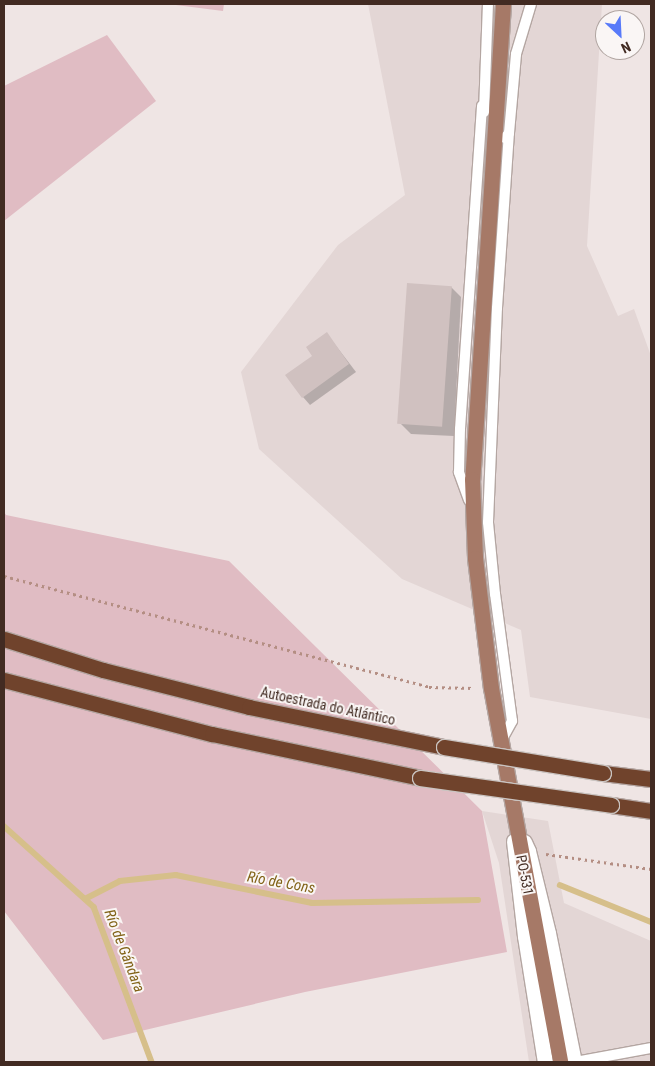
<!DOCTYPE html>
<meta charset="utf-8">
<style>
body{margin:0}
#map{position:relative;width:655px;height:1066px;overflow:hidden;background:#efe5e4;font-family:"Roboto Condensed",sans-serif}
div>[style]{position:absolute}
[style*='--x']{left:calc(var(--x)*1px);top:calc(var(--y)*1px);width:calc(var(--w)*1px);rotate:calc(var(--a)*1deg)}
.built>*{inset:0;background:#e3d6d5}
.green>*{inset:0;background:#e0bcc3}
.shadow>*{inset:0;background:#0003}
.stream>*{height:5.5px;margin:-2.75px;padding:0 2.75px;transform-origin:2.75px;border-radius:2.75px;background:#d6bf8a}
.building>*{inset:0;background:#d0c1c0;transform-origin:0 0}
.path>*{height:3px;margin-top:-1.5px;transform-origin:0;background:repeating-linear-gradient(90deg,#b48e83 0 2.5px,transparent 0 6.5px)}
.roads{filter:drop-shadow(1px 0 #b4a6a2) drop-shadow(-1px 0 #b4a6a2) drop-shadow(0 1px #b4a6a2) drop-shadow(0 -1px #b4a6a2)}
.lane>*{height:10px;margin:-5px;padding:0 5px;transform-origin:5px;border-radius:5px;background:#fff}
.street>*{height:15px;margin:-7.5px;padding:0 7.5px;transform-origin:7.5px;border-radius:7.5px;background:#fff}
.primary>*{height:15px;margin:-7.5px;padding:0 7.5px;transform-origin:7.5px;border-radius:7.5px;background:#a67967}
.highway>*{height:15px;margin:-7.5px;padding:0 7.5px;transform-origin:7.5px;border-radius:7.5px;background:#70432c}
.bridges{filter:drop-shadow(1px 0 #cac4c1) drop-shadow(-1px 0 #cac4c1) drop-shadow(0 1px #cac4c1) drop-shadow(0 -1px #cac4c1)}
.highway-bridge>*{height:15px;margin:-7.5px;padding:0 7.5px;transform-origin:7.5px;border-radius:7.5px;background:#70432c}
span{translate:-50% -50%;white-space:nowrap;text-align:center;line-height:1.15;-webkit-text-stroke:4px #faf6f5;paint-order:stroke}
.street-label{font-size:14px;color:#422b22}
.water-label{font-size:15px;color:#826318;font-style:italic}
.frame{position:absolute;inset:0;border:5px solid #422b22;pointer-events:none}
.north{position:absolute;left:595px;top:10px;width:50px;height:50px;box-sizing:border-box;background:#faf6f5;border:1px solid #b0a5a1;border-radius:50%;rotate:155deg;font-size:14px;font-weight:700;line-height:20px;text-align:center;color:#422b22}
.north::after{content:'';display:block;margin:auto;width:18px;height:22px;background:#587af9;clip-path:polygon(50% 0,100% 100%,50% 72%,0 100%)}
</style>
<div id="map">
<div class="built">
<i style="clip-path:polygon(368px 4px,602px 4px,587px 246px,618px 316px,634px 309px,651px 356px,651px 719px,530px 697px,521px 630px,402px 579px,259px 449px,241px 372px,338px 245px,405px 195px)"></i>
<i style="clip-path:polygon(482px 811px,548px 821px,564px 903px,651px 941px,651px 1062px,529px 1062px,499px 863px)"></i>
</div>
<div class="green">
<i style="clip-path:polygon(168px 4px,224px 4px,223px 11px)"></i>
<i style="clip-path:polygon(107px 35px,156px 101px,4px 221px,4px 86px)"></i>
<i style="clip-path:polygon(4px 512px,6px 515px,229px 561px,482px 811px,507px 952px,305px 992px,103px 1040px,4px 911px)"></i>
</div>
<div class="shadow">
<i style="clip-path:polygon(451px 287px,461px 297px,454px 436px,411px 434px,400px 423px)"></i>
<i style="clip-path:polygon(327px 334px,356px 372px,310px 405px,303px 397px,314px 357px)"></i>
</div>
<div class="stream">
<i style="--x:4;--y:826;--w:121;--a:42"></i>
<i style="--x:94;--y:907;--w:165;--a:69.5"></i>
<i style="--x:560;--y:885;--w:98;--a:22.1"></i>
<i style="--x:85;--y:899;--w:39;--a:-27"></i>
<i style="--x:120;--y:881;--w:56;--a:-6.1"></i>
<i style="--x:176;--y:875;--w:139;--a:11.6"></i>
<i style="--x:312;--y:903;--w:166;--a:-1"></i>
</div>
<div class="building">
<i style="left:407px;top:283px;width:45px;height:141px;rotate:4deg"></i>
<i style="clip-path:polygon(327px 332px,349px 364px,302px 398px,285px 375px,312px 356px,306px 347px)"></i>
</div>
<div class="path">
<i style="--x:4;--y:576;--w:439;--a:14.6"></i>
<i style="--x:429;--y:687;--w:45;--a:1.3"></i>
<i style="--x:546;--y:854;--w:106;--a:8.1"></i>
</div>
<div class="roads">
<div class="lane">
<i style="--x:484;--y:112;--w:108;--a:-87.9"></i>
<i style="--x:505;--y:138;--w:6;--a:-51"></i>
<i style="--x:509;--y:133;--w:79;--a:-84.9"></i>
<i style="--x:516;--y:54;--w:52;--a:-73.3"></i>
<i style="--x:469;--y:500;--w:30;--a:-110"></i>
<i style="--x:459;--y:472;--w:43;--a:-88.7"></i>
<i style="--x:460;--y:429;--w:324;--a:-86.1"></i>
<i style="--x:501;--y:741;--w:23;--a:-61"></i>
<i style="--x:512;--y:721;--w:128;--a:-97.6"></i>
<i style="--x:495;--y:594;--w:72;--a:-95.6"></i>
<i style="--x:488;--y:522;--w:214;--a:-87.6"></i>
<i style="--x:497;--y:308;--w:175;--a:-86.1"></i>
<i style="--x:575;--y:1062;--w:77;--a:-10.4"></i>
</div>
<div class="street">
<i style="--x:514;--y:841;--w:96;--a:83.4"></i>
<i style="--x:525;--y:936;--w:128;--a:81"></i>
<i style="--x:524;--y:842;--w:10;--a:66"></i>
<i style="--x:528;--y:851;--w:84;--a:76.3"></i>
<i style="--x:548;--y:933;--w:132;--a:78.6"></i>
</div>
<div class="primary">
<i style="--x:503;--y:4;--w:476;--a:93.7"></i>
<i style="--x:472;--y:479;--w:79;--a:87.8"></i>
<i style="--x:475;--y:558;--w:131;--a:83"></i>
<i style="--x:491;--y:688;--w:380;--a:79.5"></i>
</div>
<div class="highway">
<i style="--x:4;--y:639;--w:104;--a:17.4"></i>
<i style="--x:103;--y:670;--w:151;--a:14.2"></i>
<i style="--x:249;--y:707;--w:199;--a:11.6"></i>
<i style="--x:4;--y:680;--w:215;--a:14.6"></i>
<i style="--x:212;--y:734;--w:213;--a:11.9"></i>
<i style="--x:603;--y:773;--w:48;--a:7.1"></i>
<i style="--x:611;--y:805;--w:40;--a:8.5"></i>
</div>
</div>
<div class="bridges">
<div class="highway-bridge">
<i style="--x:444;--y:747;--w:161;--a:9.3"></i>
<i style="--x:420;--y:778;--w:193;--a:8"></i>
</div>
</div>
<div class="street-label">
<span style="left:328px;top:706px;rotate:12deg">Autoestrada do Atlántico</span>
<span style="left:525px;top:875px;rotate:79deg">PO-531</span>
</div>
<div class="water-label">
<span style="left:281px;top:883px;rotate:10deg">Río de Cons</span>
<span style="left:124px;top:951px;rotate:69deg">Río de Gándara</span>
</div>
<div class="frame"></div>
<div class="north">N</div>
</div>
